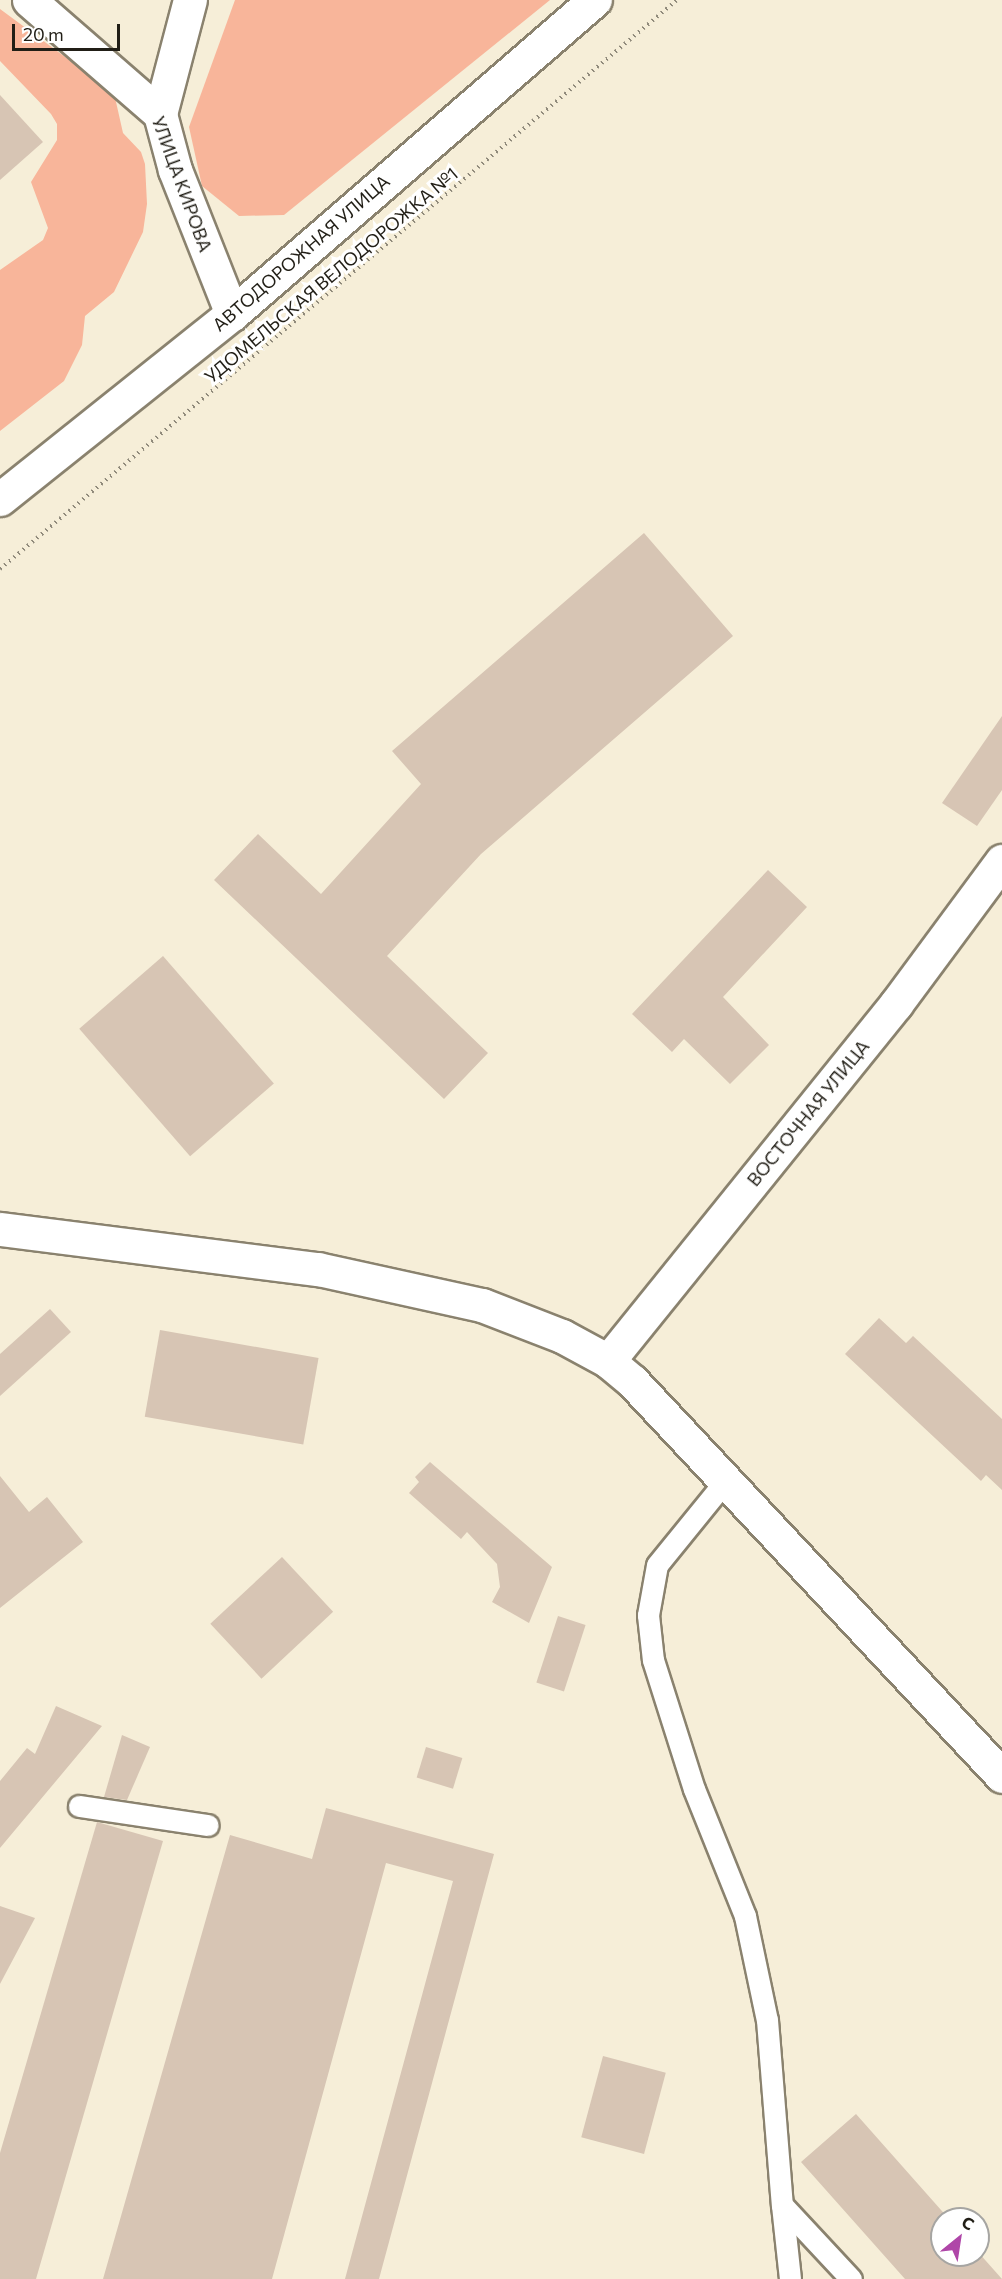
<!DOCTYPE html>
<meta charset="utf-8">
<style>
body{margin:0}
#map{position:relative;width:1002px;height:2279px;overflow:hidden;background:#f6eed8;font-family:Commissioner,sans-serif}
div>[style]{position:absolute}
[style*='--x']{left:calc(var(--x)*1px);top:calc(var(--y)*1px);width:calc(var(--w)*1px);rotate:calc(var(--a)*1deg)}
.green>*{inset:0;background:#f8b59a}
.building>*{inset:0;background:#d7c5b4;transform-origin:0 0}
.path>*{height:4px;margin-top:-2px;transform-origin:0;background:repeating-linear-gradient(90deg,#908a7b 0 1.5px,transparent 0 6px)}
.roads{filter:drop-shadow(2px 0 #8a826e) drop-shadow(-2px 0 #8a826e) drop-shadow(0 2px #8a826e) drop-shadow(0 -2px #8a826e)}
.lane>*{height:21px;margin:-10.5px;padding:0 10.5px;transform-origin:10.5px;border-radius:10.5px;background:#fff}
.street>*{height:33px;margin:-16.5px;padding:0 16.5px;transform-origin:16.5px;border-radius:16.5px;background:#fff}
.secondary>*{height:33px;margin:-16.5px;padding:0 16.5px;transform-origin:16.5px;border-radius:16.5px;background:#fff}
span{translate:-50% -50%;white-space:nowrap;text-align:center;line-height:1.15;-webkit-text-stroke:6px #fff;paint-order:stroke}
.street-label{font-size:18px;color:#211e16}
.north{position:absolute;left:930px;top:2207px;width:60px;height:60px;box-sizing:border-box;background:#fff;border:2px solid #a6a5a2;border-radius:50%;rotate:30deg;font-size:16px;font-weight:700;line-height:24px;text-align:center;color:#211e16}
.north::after{content:'';display:block;margin:auto;width:21px;height:27px;background:#af46a8;clip-path:polygon(50% 0,100% 100%,50% 72%,0 100%)}
.scale{position:absolute;left:12px;top:24px;width:108px;height:27px;box-sizing:border-box;border:3px solid #211e16;border-top:0;padding-left:8px;font-size:18px;line-height:21px;white-space:nowrap;color:#211e16;-webkit-text-stroke:4px #fff;paint-order:stroke}
</style>
<div id="map">
<div class="green">
<i style="clip-path:polygon(235px 0,550px 0,284px 215px,239px 216px,202px 186px,189px 127px)"></i>
<i style="clip-path:polygon(0 9px,114px 93px,123px 133px,141px 152px,145px 164px,147px 204px,143px 232px,114px 292px,85px 316px,82px 345px,64px 381px,0 431px,0 270px,43px 240px,48px 228px,31px 182px,57px 140px,57px 124px,51px 114px,0 61px)"></i>
</div>
<div class="building">
<i style="clip-path:polygon(0 95px,43px 142px,0 180px)"></i>
<i style="clip-path:polygon(644px 533px,733px 636px,481px 854px,387px 956px,488px 1053px,444px 1099px,214px 880px,258px 834px,321px 894px,421px 784px,392px 751px)"></i>
<i style="clip-path:polygon(1002px 716px,1002px 790px,977px 826px,942px 803px)"></i>
<i style="clip-path:polygon(768px 870px,807px 907px,723px 997px,769px 1045px,730px 1084px,684px 1039px,672px 1052px,632px 1014px)"></i>
<i style="left:163px;top:956px;width:169px;height:111px;rotate:49deg"></i>
<i style="clip-path:polygon(50px 1309px,71px 1332px,0 1396px,0 1354px)"></i>
<i style="clip-path:polygon(879px 1318px,906px 1343px,913px 1336px,1002px 1419px,1002px 1490px,986px 1475px,981px 1481px,845px 1354px)"></i>
<i style="left:160px;top:1330px;width:161px;height:88px;rotate:10deg"></i>
<i style="clip-path:polygon(430px 1462px,552px 1567px,529px 1623px,492px 1602px,500px 1587px,497px 1564px,467px 1532px,461px 1539px,409px 1493px,419px 1482px,415px 1477px)"></i>
<i style="clip-path:polygon(0 1476px,29px 1512px,47px 1497px,83px 1542px,0 1608px)"></i>
<i style="left:282px;top:1557px;width:75px;height:98px;rotate:47deg"></i>
<i style="left:558px;top:1616px;width:29px;height:70px;rotate:18deg"></i>
<i style="clip-path:polygon(56px 1706px,102px 1726px,0 1848px,0 1781px,27px 1748px,35px 1754px)"></i>
<i style="clip-path:polygon(122px 1735px,150px 1747px,127px 1800px,104px 1797px)"></i>
<i style="left:426px;top:1747px;width:38px;height:32px;rotate:17deg"></i>
<i style="clip-path:polygon(326px 1808px,494px 1854px,379px 2279px,345px 2279px,453px 1881px,386px 1863px,272px 2279px,103px 2279px,230px 1835px,312px 1859px)"></i>
<i style="clip-path:polygon(97px 1822px,163px 1841px,36px 2279px,0 2279px,0 2153px)"></i>
<i style="clip-path:polygon(0 1906px,35px 1918px,0 1984px)"></i>
<i style="left:603px;top:2056px;width:65px;height:84px;rotate:15deg"></i>
<i style="clip-path:polygon(856px 2114px,949px 2219px,942px 2219px,942px 2255px,978px 2252px,1002px 2279px,905px 2279px,801px 2162px)"></i>
</div>
<div class="path">
<i style="--x:0;--y:569;--w:884;--a:-40.05"></i>
</div>
<div class="roads">
<div class="lane">
<i style="--x:726;--y:1480;--w:109;--a:129.1"></i>
<i style="--x:657;--y:1565;--w:51;--a:100.2"></i>
<i style="--x:648;--y:1615;--w:45;--a:83.7"></i>
<i style="--x:653;--y:1660;--w:135;--a:72.4"></i>
<i style="--x:694;--y:1789;--w:137;--a:68.1"></i>
<i style="--x:745;--y:1916;--w:106;--a:78.1"></i>
<i style="--x:767;--y:2020;--w:186;--a:85.4"></i>
<i style="--x:782;--y:2205;--w:101;--a:47"></i>
<i style="--x:79;--y:1806;--w:130;--a:8.4"></i>
<i style="--x:782;--y:2205;--w:74;--a:83.8"></i>
</div>
<div class="street">
<i style="--x:29;--y:0;--w:174;--a:41"></i>
<i style="--x:160;--y:114;--w:58;--a:75"></i>
<i style="--x:175;--y:170;--w:155;--a:68.4"></i>
<i style="--x:160;--y:114;--w:118;--a:-75.3"></i>
<i style="--x:608;--y:1361;--w:459;--a:-51.1"></i>
<i style="--x:896;--y:1004;--w:178;--a:-53.5"></i>
</div>
<div class="secondary">
<i style="--x:0;--y:499;--w:297;--a:-38.6"></i>
<i style="--x:232;--y:314;--w:480;--a:-40.9"></i>
<i style="--x:0;--y:1229;--w:321;--a:7.2"></i>
<i style="--x:318;--y:1269;--w:168;--a:12.4"></i>
<i style="--x:482;--y:1305;--w:86;--a:21.2"></i>
<i style="--x:562;--y:1336;--w:52;--a:28.5"></i>
<i style="--x:608;--y:1361;--w:31;--a:40"></i>
<i style="--x:632;--y:1381;--w:541;--a:46.87"></i>
</div>
</div>
<div class="street-label">
<span style="left:182px;top:184px;rotate:70deg">УЛИЦА КИРОВА</span>
<span style="left:301px;top:253px;rotate:-41deg">АВТОДОРОЖНАЯ УЛИЦА</span>
<span style="left:331px;top:275px;rotate:-40deg">УДОМЕЛЬСКАЯ ВЕЛОДОРОЖКА №1</span>
<span style="left:808px;top:1113px;rotate:-51deg">ВОСТОЧНАЯ УЛИЦА</span>
</div>
<div class="north">С</div>
<div class="scale">20 m</div>
</div>
